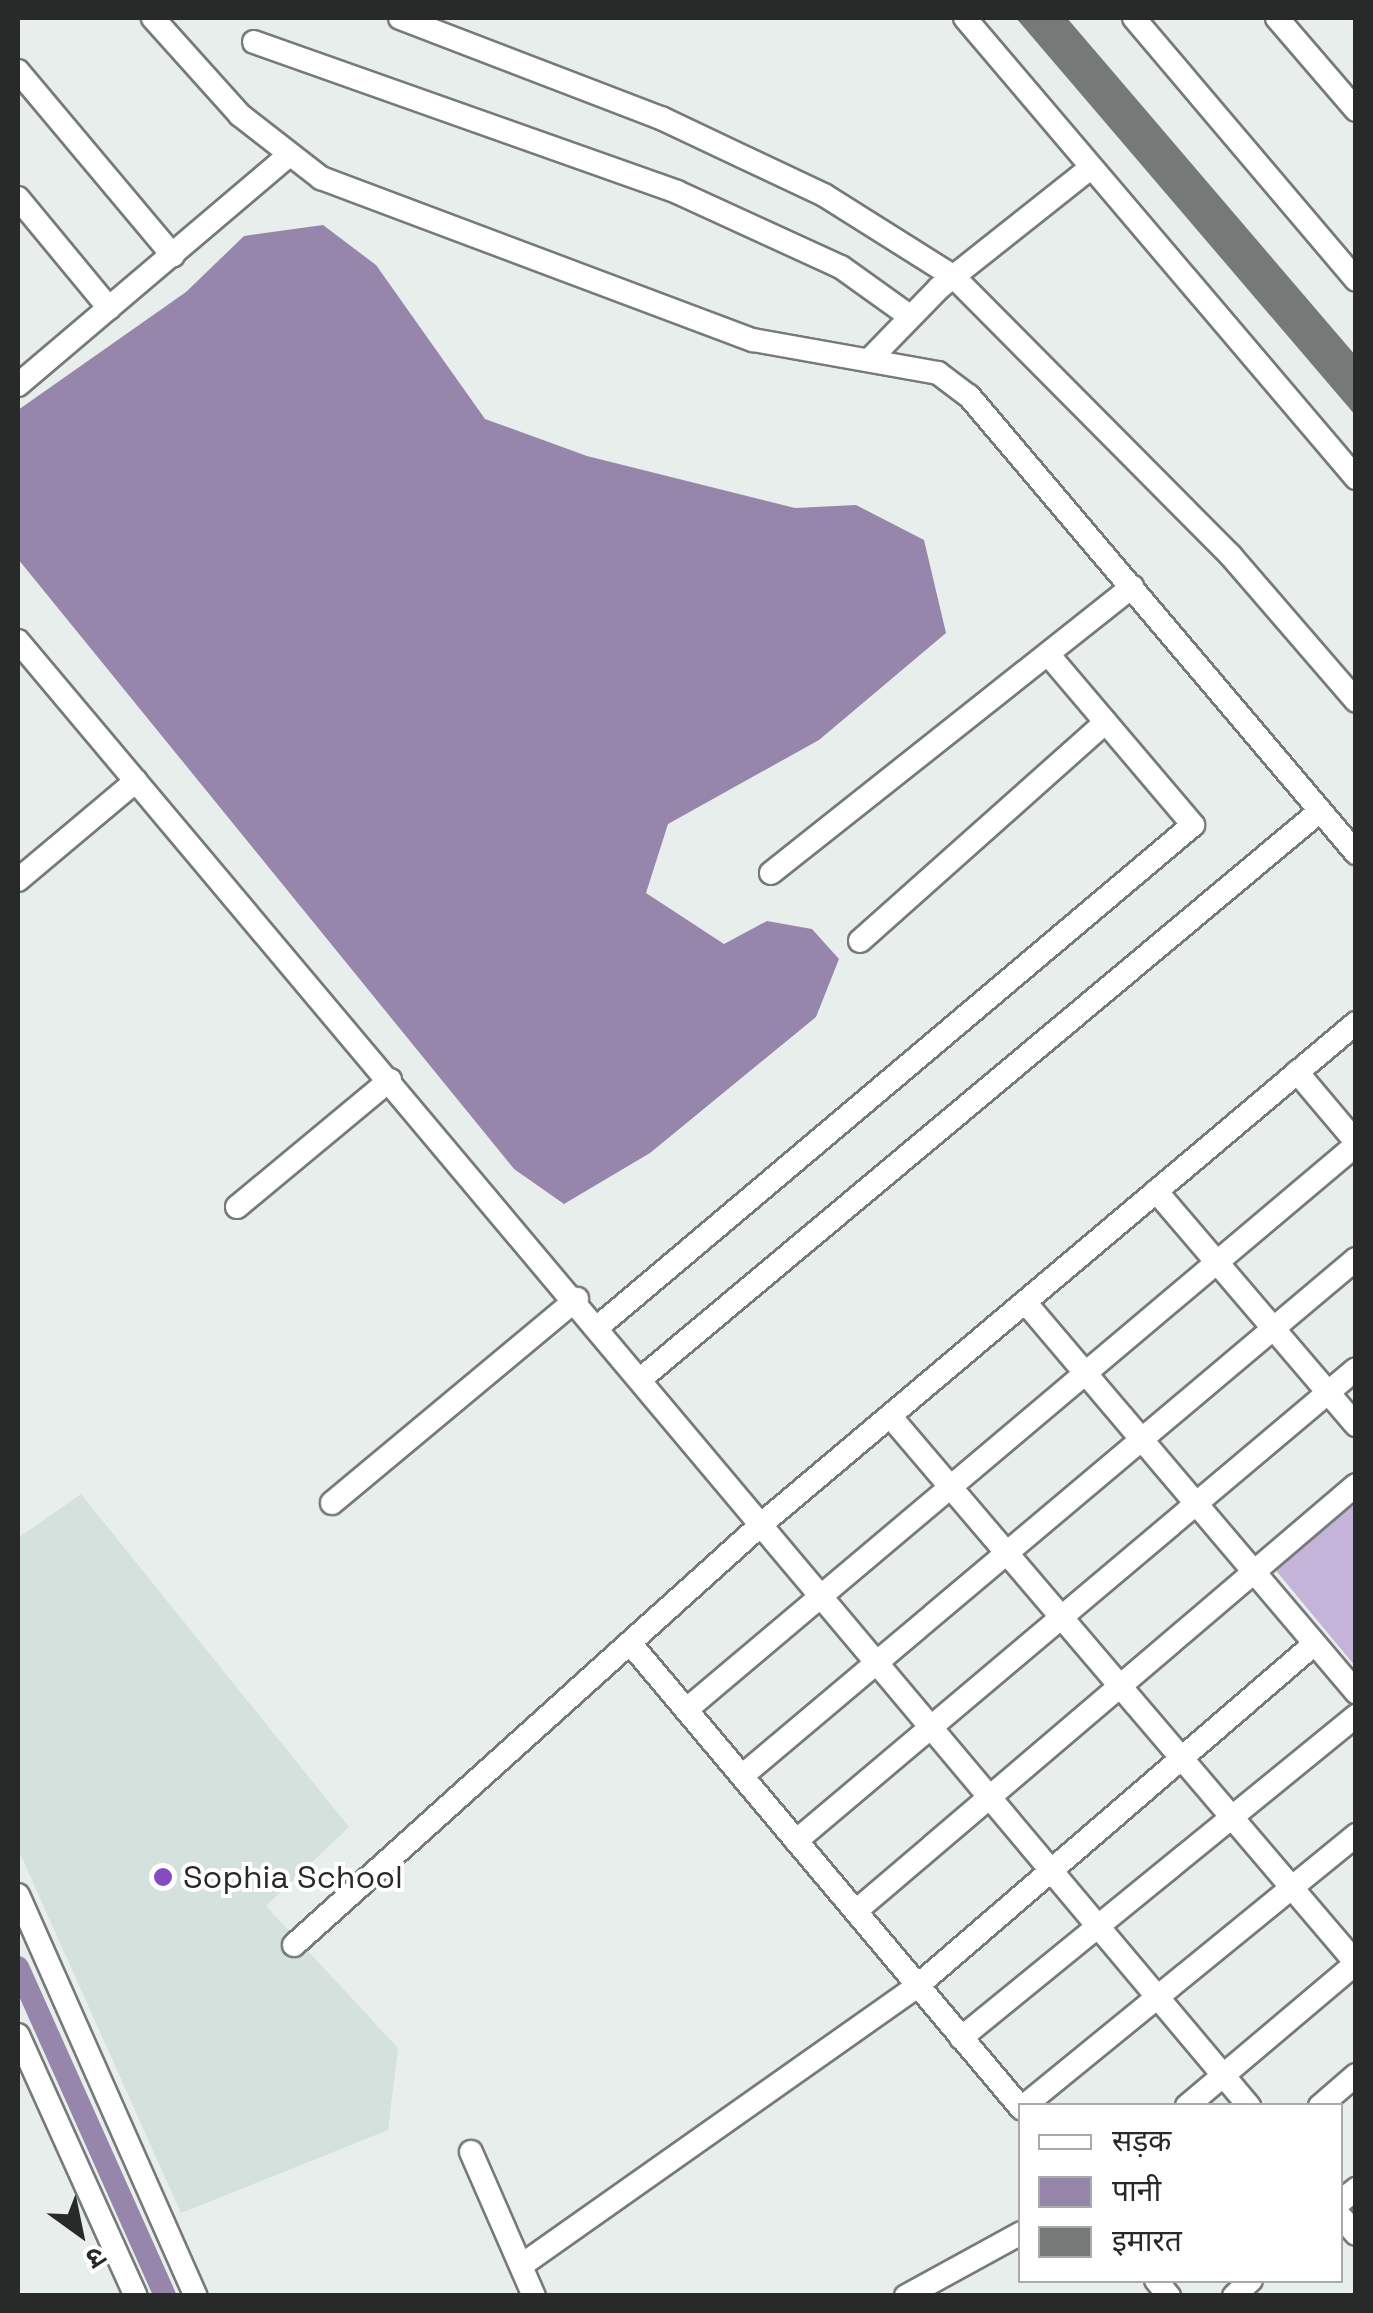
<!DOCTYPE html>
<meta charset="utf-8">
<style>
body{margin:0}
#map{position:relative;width:1373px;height:2313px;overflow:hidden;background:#e8eeec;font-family:"Space Grotesk","Noto Sans Devanagari",sans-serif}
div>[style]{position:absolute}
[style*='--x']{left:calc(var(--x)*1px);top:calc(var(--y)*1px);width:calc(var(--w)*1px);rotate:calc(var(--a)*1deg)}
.built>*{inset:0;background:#d4e1dd}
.green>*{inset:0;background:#c4b4da}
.water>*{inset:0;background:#9786ac}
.canal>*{height:22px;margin:-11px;padding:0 11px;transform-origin:11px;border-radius:11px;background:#9786ac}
.building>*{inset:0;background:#757a79}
.roads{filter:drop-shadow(2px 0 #767b79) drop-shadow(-2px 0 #767b79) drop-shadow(0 2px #767b79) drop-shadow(0 -2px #767b79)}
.minor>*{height:22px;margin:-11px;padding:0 11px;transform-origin:11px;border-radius:11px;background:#fff}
.dots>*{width:28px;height:28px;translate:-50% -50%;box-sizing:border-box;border:5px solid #fff;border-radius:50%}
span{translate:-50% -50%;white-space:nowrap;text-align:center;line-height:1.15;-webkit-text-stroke:8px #fff;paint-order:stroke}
.poi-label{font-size:32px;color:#282a2a}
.left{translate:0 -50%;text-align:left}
.frame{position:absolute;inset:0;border:20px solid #282a2a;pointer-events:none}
.legend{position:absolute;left:1018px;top:2103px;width:325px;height:180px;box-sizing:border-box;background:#fff;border:2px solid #a9aaaa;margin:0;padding:12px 18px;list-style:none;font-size:30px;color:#282a2a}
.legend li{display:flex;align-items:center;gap:20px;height:50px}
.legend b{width:50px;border:2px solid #a9aaaa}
.north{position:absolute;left:30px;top:2183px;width:100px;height:100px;-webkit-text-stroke:8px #fff;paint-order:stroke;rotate:147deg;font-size:28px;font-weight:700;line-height:40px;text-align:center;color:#282a2a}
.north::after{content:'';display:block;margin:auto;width:35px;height:45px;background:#282a2a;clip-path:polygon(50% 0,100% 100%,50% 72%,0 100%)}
</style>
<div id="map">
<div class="built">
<i style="clip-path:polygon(81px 1494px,349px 1827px,266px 1906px,398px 2048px,388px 2130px,181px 2213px,18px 1849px,18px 1538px)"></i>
</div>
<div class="green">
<i style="clip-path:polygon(1355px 1480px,1355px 1666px,1264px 1556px)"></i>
</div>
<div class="water">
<i style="clip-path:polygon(323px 225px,376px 265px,485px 419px,587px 456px,795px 508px,856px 505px,924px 540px,946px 633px,819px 740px,668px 824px,646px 893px,724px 944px,767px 921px,812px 929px,839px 959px,816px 1017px,650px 1153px,564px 1204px,514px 1169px,18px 559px,18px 410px,186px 292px,244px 236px)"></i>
</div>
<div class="canal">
<i style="--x:18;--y:1967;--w:360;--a:65.9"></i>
</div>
<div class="building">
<i style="clip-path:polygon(1016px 18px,1067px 18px,1356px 356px,1356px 416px)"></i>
</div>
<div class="roads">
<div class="minor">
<i style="--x:153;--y:18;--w:130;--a:48.1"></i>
<i style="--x:240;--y:115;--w:103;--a:37.9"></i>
<i style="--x:321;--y:178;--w:461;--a:20.6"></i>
<i style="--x:753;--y:340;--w:188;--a:10.1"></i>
<i style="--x:938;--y:373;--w:39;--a:37"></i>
<i style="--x:969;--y:396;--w:599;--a:49.74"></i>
<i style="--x:400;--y:18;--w:280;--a:21"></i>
<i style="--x:661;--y:118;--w:180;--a:25.3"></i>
<i style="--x:824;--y:195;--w:154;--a:32.2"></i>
<i style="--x:954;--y:277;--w:393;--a:45.2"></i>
<i style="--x:1231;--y:556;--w:191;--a:49.2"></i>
<i style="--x:965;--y:18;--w:604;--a:49.64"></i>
<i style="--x:1134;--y:18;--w:343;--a:49.7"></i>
<i style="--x:1277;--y:18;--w:121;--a:49.3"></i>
<i style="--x:254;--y:42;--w:449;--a:19.5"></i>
<i style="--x:677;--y:192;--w:180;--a:24.6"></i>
<i style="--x:841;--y:267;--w:82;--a:35.6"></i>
<i style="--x:18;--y:71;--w:241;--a:50"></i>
<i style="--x:18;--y:198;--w:143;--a:50.4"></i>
<i style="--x:872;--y:357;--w:96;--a:-45.8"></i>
<i style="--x:939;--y:288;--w:190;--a:-38.4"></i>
<i style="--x:18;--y:385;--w:351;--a:-40.3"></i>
<i style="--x:18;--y:641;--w:1914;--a:49.96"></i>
<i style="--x:771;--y:873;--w:461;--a:-38.4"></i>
<i style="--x:18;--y:880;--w:154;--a:-40"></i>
<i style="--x:860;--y:941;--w:329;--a:-41.7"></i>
<i style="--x:1297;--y:1072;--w:92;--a:49.9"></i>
<i style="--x:1156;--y:1191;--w:308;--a:49.5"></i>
<i style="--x:237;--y:1207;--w:199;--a:-39.7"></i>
<i style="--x:1025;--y:1302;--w:512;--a:49.68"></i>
<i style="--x:599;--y:1326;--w:777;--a:-40.15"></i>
<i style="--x:1193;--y:825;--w:224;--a:-130.3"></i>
<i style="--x:643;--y:1377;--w:882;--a:-39.9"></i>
<i style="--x:890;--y:1416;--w:719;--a:49.57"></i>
<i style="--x:332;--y:1503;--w:319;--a:-39.8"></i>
<i style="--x:630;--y:1643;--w:608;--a:49.94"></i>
<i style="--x:686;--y:1710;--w:876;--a:-40.14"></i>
<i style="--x:742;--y:1776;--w:803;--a:-40.1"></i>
<i style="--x:796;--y:1841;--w:732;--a:-40.13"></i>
<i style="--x:18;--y:1895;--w:439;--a:66.1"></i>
<i style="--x:856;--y:1911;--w:657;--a:-40.43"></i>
<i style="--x:294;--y:1945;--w:632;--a:-41.99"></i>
<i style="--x:764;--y:1522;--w:774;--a:-40.13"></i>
<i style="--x:18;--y:2035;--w:286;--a:65.7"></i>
<i style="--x:961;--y:2038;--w:510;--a:-39.19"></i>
<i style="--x:1024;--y:2106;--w:429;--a:-39.2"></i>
<i style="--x:1187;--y:2106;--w:221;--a:-40.2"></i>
<i style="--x:1320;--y:2106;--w:48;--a:-40.7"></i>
<i style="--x:471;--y:2152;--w:157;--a:66.4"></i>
<i style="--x:1340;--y:2202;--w:21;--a:-39"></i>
<i style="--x:1340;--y:2216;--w:24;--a:48"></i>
<i style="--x:522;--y:2265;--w:482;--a:-35.2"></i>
<i style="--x:916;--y:1987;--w:524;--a:-40.74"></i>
<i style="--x:1156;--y:2280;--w:21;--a:51"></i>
<i style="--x:906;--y:2296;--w:131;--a:-28.7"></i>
<i style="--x:1234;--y:2296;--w:23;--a:-43"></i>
</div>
</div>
<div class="dots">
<i style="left:163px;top:1877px;background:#874bc1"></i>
</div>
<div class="poi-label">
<span class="left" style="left:183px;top:1877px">Sophia School</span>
</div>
<div class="frame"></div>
<ul class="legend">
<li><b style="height:12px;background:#fff"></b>सड़क</li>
<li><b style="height:28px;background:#9786ac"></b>पानी</li>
<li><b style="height:28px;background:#757a79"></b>इमारत</li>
</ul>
<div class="north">उ</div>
</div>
